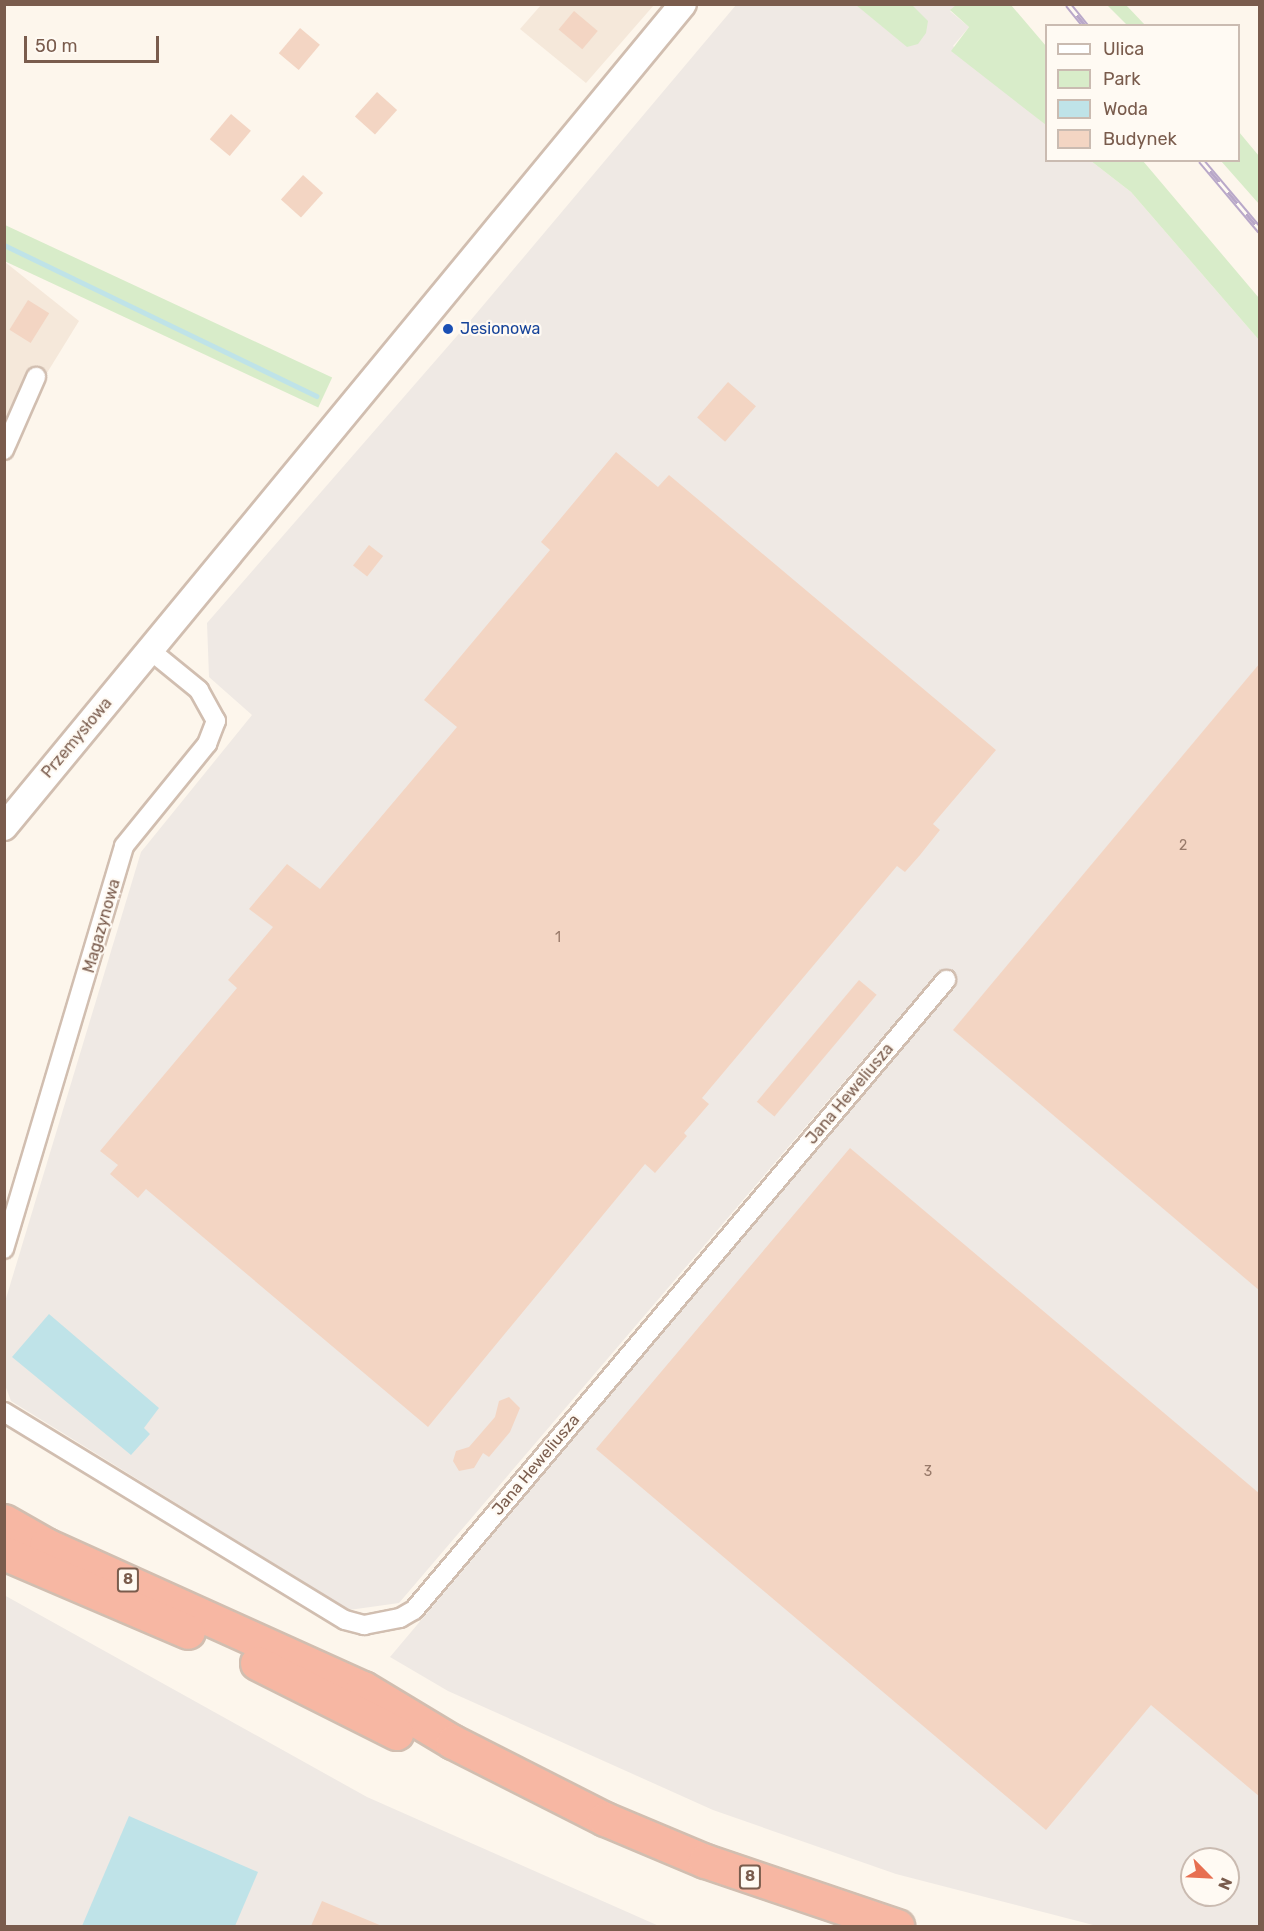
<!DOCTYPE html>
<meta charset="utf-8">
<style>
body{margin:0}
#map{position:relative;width:1264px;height:1931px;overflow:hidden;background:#fdf6ec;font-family:Rubik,sans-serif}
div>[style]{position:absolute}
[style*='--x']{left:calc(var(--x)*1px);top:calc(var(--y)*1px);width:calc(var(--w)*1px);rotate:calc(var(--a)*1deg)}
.residential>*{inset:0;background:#f5e8da}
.industrial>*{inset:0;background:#efe9e4}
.green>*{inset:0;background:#d8ecc9;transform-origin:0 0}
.water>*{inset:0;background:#bfe3e8}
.stream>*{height:5px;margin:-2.5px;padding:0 2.5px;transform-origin:2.5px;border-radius:2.5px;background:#bfe3e8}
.building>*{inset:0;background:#f3d5c3;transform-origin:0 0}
.roads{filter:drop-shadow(2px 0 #d1beb0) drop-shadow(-2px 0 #d1beb0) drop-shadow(0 2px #d1beb0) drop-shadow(0 -2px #d1beb0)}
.street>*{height:18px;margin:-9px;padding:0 9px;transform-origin:9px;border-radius:9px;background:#fff}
.secondary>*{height:26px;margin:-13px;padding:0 13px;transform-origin:13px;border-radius:13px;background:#fff}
.highway>*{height:33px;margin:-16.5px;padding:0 16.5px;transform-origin:16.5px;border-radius:16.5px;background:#f7b7a3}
.rail>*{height:7px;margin-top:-3.5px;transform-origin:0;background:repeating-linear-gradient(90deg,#fffaf3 0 14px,#b9a8c9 0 28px);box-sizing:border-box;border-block:2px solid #b9a8c9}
.dots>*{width:16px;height:16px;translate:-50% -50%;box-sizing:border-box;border:3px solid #fffaf3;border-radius:50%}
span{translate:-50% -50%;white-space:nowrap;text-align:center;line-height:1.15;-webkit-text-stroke:4.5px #fffaf3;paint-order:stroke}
.number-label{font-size:14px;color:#987a6a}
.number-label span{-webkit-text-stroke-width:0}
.shield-label span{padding:2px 4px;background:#fffaf3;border:2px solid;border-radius:4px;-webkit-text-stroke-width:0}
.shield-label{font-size:15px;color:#7a5c4d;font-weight:700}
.transit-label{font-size:16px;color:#164399}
.left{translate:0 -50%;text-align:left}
.street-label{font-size:16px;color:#7a5c4d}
.frame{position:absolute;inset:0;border:6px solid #7a5c4d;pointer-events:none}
.legend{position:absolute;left:1045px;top:24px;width:195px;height:138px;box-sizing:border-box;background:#fffaf3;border:2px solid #cabbb1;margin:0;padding:8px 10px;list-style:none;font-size:18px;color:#7a5c4d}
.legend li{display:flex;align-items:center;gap:12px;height:30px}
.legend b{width:30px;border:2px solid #cabbb1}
.north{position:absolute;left:1180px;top:1847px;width:60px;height:60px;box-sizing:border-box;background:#fffaf3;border:2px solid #cabbb1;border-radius:50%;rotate:114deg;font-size:16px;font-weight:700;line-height:24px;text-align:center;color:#7a5c4d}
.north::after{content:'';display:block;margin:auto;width:21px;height:27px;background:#e76f51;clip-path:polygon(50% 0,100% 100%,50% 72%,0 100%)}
.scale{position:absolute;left:24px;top:36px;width:135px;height:27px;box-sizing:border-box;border:3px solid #7a5c4d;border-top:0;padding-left:8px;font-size:18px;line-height:21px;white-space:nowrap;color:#7a5c4d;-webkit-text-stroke:4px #fffaf3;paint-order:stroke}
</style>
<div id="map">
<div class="residential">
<i style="clip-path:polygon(541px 5px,654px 5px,586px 83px,520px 29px)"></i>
<i style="clip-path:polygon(5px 262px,79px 321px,5px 441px)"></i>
</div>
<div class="industrial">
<i style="clip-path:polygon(evenodd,736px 5px,956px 5px,950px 11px,969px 27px,953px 46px,1046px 125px,1046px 160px,1091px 161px,1131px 192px,1259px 340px,1259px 1926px,1097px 1926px,896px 1874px,713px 1810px,448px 1691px,390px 1657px,953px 988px,936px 974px,399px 1603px,349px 1610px,11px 1401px,5px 1385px,4px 1305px,141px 852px,252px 715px,209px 677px,207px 623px,470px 321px,736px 5px,1192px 1859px,1228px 1859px,1228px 1895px,1192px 1895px,1192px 1859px)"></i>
<i style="clip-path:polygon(4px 1595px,367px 1797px,659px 1926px,5px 1926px)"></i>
</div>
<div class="green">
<i style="clip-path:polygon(856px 5px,912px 5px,928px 21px,926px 33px,918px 44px,907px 47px)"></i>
<i style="clip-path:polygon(956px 5px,1011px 5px,1046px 46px,1046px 125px,951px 51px,969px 27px,950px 10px)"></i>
<i style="clip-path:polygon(1107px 5px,1126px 5px,1145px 25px,1127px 25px)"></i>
<i style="clip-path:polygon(1239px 132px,1259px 156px,1259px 204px,1221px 161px,1238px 160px)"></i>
<i style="clip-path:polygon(1091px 161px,1143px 161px,1259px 298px,1259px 340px,1131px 192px)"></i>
<i style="left:5px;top:225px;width:361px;height:33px;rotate:25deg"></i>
</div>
<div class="water">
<i style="clip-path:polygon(49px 1314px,159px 1408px,144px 1428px,150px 1434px,131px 1455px,12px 1357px)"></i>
<i style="clip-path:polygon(129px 1816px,258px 1872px,235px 1926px,82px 1926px)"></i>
</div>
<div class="stream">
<i style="--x:4;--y:245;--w:347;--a:25.8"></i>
</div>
<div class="building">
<i style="left:574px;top:11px;width:31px;height:24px;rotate:40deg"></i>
<i style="left:300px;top:28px;width:26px;height:33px;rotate:40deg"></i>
<i style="left:377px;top:92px;width:27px;height:33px;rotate:42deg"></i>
<i style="left:231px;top:114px;width:26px;height:33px;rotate:40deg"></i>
<i style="left:303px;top:175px;width:27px;height:33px;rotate:42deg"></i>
<i style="left:28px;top:300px;width:25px;height:35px;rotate:32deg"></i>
<i style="left:728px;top:382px;width:37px;height:47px;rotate:41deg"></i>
<i style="clip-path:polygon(616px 452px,658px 487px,669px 475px,996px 750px,933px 824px,940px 830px,920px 855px,905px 872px,897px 866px,702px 1098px,709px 1104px,684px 1133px,687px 1136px,655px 1173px,645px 1164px,428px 1427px,146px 1189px,138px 1198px,110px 1174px,118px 1165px,100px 1151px,237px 988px,228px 980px,273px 927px,249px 909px,287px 864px,320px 889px,457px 727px,424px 700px,550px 550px,541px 542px)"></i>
<i style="left:369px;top:545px;width:18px;height:26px;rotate:38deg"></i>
<i style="clip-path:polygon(1260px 663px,1260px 1291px,953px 1030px)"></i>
<i style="left:859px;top:980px;width:23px;height:159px;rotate:40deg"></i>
<i style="clip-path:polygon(850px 1148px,1260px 1494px,1260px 1797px,1151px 1705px,1046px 1830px,596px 1449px)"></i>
<i style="clip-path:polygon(509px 1397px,520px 1408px,510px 1432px,489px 1457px,483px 1453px,474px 1468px,459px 1471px,453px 1461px,456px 1451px,469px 1447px,495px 1417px,499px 1401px)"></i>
<i style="clip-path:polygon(322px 1901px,382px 1926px,311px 1926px)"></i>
</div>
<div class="roads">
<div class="street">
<i style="--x:4;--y:450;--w:80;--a:-66.3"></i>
<i style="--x:4;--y:1249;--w:420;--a:-73.4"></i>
<i style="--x:124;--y:846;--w:132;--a:-50.9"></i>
<i style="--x:207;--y:744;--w:25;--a:-69"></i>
<i style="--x:216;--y:721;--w:35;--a:-119"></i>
<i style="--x:199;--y:690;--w:63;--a:-140.8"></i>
<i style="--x:4;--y:1412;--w:399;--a:31.4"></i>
<i style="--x:345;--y:1620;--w:20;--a:15"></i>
<i style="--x:364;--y:1625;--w:37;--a:-11"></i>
<i style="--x:400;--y:1618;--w:16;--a:-30"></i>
<i style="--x:414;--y:1610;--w:825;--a:-49.82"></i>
</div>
<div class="secondary">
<i style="--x:4;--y:827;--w:1067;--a:-50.48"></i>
</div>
<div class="highway">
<i style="--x:4;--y:1521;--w:48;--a:29.7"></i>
<i style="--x:46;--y:1545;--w:348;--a:24.3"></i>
<i style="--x:363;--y:1688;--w:105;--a:31"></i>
<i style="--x:453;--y:1742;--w:170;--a:26.9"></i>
<i style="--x:605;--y:1819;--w:108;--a:22.8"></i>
<i style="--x:705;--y:1861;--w:203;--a:18.7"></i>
<i style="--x:4;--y:1553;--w:200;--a:23.2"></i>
<i style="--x:257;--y:1663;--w:156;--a:26.7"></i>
</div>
</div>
<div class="rail">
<i style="--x:1068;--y:4;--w:28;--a:51"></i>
<i style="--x:1201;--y:160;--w:92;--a:49.9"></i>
</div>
<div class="dots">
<i style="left:448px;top:329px;background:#1a4fb4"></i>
</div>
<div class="number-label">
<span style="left:1183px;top:846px">2</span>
<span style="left:558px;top:938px">1</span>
<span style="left:928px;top:1472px">3</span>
</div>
<div class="shield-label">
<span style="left:128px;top:1580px">8</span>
<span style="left:750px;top:1877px">8</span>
</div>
<div class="transit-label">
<span class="left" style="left:460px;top:329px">Jesionowa</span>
</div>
<div class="street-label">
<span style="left:77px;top:738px;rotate:-50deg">Przemysłowa</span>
<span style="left:102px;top:926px;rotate:-74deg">Magazynowa</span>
<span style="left:850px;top:1094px;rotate:-50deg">Jana Heweliusza</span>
<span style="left:536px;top:1465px;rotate:-50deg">Jana Heweliusza</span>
</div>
<div class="frame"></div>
<ul class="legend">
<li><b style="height:8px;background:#fff"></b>Ulica</li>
<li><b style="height:16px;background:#d8ecc9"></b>Park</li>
<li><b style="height:16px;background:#bfe3e8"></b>Woda</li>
<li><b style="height:16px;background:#f3d5c3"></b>Budynek</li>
</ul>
<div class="north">N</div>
<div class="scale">50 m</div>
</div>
